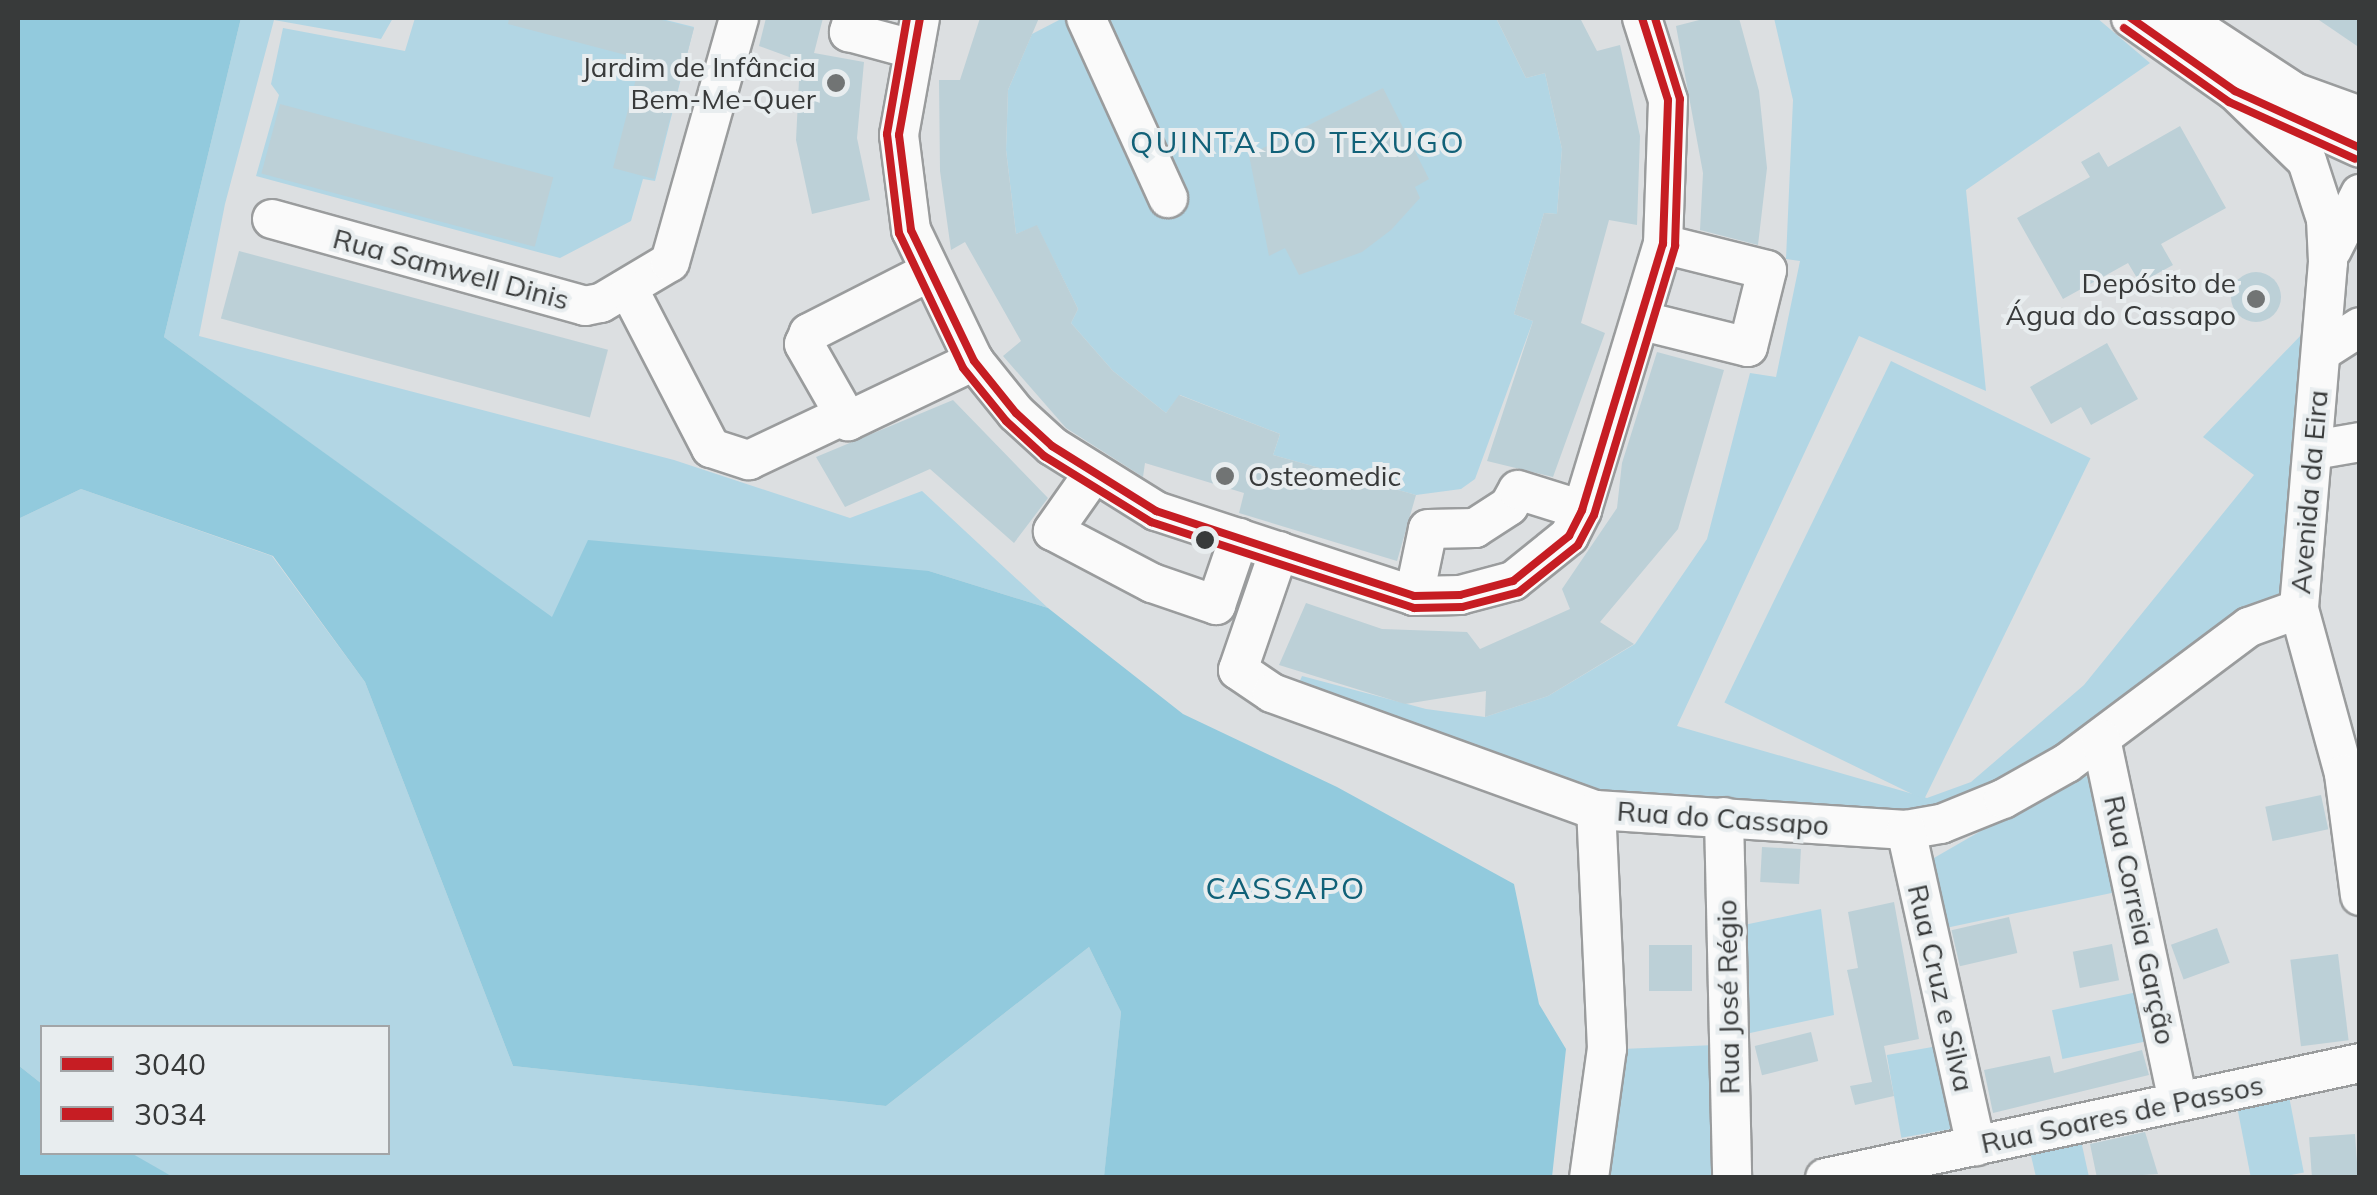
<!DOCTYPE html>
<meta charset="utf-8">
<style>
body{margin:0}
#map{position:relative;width:2377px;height:1195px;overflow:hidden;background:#dcdfe1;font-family:Mulish,sans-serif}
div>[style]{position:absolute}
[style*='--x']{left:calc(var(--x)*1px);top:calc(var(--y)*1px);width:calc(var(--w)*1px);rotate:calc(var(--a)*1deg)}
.green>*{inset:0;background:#b2d6e4;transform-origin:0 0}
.forest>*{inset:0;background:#92cadd}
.building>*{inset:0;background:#bcd0d7;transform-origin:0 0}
.round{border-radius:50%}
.roads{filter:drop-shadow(2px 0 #9a9c9d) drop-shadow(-2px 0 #9a9c9d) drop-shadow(0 2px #9a9c9d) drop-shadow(0 -2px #9a9c9d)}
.minor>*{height:38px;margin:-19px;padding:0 19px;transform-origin:19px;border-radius:19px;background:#fafafa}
.bus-1>*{height:8px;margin:-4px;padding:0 4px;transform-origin:4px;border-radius:4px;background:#c61d23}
.bus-2>*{height:8px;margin:-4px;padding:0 4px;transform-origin:4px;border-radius:4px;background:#c61d23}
.dots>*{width:28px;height:28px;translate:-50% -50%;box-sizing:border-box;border:5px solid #e8edef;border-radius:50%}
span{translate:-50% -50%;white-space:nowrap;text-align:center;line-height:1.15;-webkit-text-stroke:8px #e8edef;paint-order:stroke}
.poi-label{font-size:28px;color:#383a3a}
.right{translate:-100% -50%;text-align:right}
.left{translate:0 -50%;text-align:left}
.street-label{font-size:28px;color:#383a3a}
.neighbourhood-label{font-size:30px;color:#116178;letter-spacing:2.5px}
.frame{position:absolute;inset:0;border:20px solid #383a3a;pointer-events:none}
.legend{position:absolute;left:40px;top:1025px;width:350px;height:130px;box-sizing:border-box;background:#e8edef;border:2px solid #a2a5a7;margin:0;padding:12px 18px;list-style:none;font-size:30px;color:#383a3a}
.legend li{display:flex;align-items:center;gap:20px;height:50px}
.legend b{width:50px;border:2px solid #a2a5a7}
</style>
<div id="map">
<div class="green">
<i style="clip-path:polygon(241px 18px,393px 18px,381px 39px,274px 20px,225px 204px,199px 336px,674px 460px,850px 518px,922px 491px,1048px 608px,929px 571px,552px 618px,164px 337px)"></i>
<i style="clip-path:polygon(415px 18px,658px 18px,694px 27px,655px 181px,643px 179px,631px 221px,560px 258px,256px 176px,279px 95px,271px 84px,283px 28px,405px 51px)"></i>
<i style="clip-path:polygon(1063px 18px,1496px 18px,1526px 78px,1545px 73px,1562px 149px,1557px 214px,1544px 213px,1514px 314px,1533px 321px,1475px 479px,1461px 489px,1416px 495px,1273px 455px,1280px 434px,1180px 395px,1166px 413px,1113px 371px,1071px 323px,1078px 309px,1037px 226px,1016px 234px,1006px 150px,1008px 90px,1032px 34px)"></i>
<i style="clip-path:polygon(1774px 18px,2097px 18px,2150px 63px,1966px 190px,1986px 391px,1859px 336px,1677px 726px,1927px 798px,1971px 782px,2084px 685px,2254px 475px,2203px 437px,2303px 333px,2282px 604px,2002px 786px,1923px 817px,1594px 793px,1547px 771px,1296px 690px,1302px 676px,1426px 709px,1485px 717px,1548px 696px,1635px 644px,1707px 539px,1750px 373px,1776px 377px,1800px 261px,1786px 259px,1793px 100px)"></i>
<i style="left:1891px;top:361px;width:222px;height:380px;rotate:26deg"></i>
<i style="clip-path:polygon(81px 489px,272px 556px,365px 682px,513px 1066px,886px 1106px,1089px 947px,1121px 1012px,1104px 1178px,173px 1177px,145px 1163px,131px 1153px,388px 1152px,388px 1028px,42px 1028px,42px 1084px,18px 1065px,18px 519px)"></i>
<i style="clip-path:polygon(2078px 775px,2097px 778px,2121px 891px,1941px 929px,1927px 862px)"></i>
<i style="clip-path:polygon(1821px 909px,1834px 1015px,1741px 1035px,1739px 926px)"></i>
<i style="left:2142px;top:991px;width:50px;height:92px;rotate:78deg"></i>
<i style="clip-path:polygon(1715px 1045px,1717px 1177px,1604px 1178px,1622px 1049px)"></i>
<i style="left:1938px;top:1046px;width:84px;height:52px;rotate:80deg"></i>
<i style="left:2288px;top:1091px;width:83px;height:53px;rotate:79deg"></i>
<i style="clip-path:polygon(2080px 1136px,2089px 1177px,2036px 1177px,2029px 1147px)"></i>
</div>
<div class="forest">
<i style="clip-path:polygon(18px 18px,241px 18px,164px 337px,552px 617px,588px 540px,929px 571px,1048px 608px,1183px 714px,1337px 787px,1514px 884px,1539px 1004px,1566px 1049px,1552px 1177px,1104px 1177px,1121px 1012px,1089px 947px,886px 1106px,513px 1066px,365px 682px,273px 556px,81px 489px,18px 519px)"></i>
<i style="clip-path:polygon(18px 1065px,42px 1084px,42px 1152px,131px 1153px,173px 1177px,18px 1177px)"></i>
</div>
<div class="building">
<i style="clip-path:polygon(509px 18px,654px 18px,694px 28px,654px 179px,613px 168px,641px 59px,508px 24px)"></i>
<i style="clip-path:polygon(766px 18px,823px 18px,814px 53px,864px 62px,857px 138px,870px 200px,812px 214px,796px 140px,800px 61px,759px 46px)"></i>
<i style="clip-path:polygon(980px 18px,1039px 18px,1008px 90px,1006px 150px,1016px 234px,1037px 225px,1078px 309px,1071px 323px,1113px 371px,1166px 413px,1179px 395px,1280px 434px,1273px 455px,1416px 495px,1397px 561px,1239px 513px,1244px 493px,1145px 463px,1143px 477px,1066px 428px,1003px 356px,1021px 341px,965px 242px,951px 250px,940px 171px,939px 80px,960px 80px)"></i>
<i style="clip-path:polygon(1496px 18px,1580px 18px,1597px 51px,1620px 45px,1640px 136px,1637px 225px,1609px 220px,1581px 323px,1605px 333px,1553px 477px,1487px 461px,1533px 321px,1514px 314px,1544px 213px,1557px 214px,1562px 149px,1545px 73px,1526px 78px)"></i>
<i style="clip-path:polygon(1707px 18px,1739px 18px,1759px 91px,1767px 168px,1758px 245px,1700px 230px,1703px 173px,1676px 26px)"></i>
<i style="clip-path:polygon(2316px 18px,2360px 18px,2360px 48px)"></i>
<i style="clip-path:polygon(1383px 88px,1429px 179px,1415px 187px,1420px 198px,1391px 230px,1362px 252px,1299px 275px,1285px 248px,1269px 256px,1249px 155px)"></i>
<i style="left:280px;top:104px;width:283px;height:72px;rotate:15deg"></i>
<i style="clip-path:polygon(2180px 126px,2226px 208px,2161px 244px,2173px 265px,2140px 283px,2128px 263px,2063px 299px,2017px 218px,2090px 177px,2081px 162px,2099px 152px,2108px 167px)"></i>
<i style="left:239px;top:251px;width:382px;height:70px;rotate:15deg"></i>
<i class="round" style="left:2231px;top:272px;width:50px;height:50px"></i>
<i style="clip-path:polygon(2107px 343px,2138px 399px,2091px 425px,2081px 407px,2051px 424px,2030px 387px)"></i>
<i style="clip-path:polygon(1657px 352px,1724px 370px,1678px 529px,1600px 622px,1634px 644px,1548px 696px,1485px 717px,1486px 691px,1405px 704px,1279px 665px,1306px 603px,1382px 629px,1467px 632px,1480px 649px,1570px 609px,1562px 589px,1617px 508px,1622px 463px)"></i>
<i style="clip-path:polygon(953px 400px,1048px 498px,1014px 543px,930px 469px,845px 507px,816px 457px)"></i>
<i style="left:2321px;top:795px;width:35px;height:57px;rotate:78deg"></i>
<i style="left:1762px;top:847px;width:39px;height:35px;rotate:3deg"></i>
<i style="clip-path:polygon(1894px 902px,1919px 1039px,1884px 1046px,1894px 1096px,1855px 1105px,1850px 1086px,1872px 1082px,1847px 970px,1858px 968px,1848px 912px)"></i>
<i style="left:2009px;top:917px;width:37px;height:59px;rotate:77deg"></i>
<i style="left:2217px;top:928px;width:37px;height:49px;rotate:70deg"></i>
<i style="left:2112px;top:944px;width:37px;height:40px;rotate:79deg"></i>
<i style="left:1649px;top:945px;width:43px;height:46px"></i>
<i style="left:2338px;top:954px;width:87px;height:48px;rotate:83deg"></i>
<i style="left:1811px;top:1032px;width:30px;height:58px;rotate:76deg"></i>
<i style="clip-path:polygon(2142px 1050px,2149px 1075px,1993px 1113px,1984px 1070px,2050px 1056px,2054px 1073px)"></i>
<i style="clip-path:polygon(2145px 1132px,2158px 1174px,2097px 1178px,2090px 1144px)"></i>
<i style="left:2355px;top:1134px;width:44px;height:46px;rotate:86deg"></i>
</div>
<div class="roads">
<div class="minor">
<i style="--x:853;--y:18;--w:15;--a:106"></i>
<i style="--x:849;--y:32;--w:65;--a:15.1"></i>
<i style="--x:920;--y:18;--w:119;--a:100.2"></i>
<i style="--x:899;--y:135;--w:96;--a:82.8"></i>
<i style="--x:911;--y:230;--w:145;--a:64.3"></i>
<i style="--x:974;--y:361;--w:67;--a:51.1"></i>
<i style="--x:1016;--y:413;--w:49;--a:42.5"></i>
<i style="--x:1052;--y:446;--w:123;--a:32"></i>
<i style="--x:1156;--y:511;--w:272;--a:18.2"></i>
<i style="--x:1414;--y:596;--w:46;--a:-1.2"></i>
<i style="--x:1460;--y:595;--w:55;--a:-14.8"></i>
<i style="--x:1513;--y:581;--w:72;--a:-38.8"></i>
<i style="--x:1569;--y:536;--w:29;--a:-63"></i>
<i style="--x:1582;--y:510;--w:278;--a:-73.1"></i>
<i style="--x:1663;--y:244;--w:144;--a:-88"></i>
<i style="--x:1668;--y:100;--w:86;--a:-107.6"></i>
<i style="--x:1086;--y:18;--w:198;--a:65.5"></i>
<i style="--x:2131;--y:18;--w:127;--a:35.1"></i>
<i style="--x:2235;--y:91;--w:137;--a:24.5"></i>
<i style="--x:2181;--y:18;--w:135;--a:33.2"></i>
<i style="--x:2294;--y:92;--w:70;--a:20"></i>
<i style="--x:2235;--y:91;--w:100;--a:44.2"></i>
<i style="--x:2307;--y:161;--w:61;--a:71.9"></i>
<i style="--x:2326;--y:219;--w:43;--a:87.3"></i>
<i style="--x:2328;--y:262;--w:348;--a:94.8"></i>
<i style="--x:2299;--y:609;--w:171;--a:74.7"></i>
<i style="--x:2344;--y:774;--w:123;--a:82.5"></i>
<i style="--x:272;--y:219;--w:325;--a:15.5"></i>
<i style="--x:585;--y:306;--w:16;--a:-11"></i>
<i style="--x:601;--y:303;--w:80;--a:-30.7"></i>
<i style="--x:670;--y:262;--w:254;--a:-74.2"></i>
<i style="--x:2332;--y:250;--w:63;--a:-63.4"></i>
<i style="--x:929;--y:272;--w:135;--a:153.1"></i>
<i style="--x:809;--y:333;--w:12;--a:114"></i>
<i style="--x:804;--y:344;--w:89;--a:60.3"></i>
<i style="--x:848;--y:421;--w:140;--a:-25.5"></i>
<i style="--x:629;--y:290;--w:178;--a:62.6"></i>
<i style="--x:711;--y:448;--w:40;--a:18"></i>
<i style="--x:749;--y:460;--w:103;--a:-25.3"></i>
<i style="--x:1643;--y:321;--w:108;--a:13.9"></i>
<i style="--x:1748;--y:347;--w:79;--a:-76.1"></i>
<i style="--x:1767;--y:270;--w:107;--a:-166"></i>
<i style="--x:2321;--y:352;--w:46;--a:-32.7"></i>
<i style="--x:2314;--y:450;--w:47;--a:-9.9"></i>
<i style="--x:1093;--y:474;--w:70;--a:125.1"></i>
<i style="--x:1053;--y:531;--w:112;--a:27.7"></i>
<i style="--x:1152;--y:583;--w:68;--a:19"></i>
<i style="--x:1216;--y:605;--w:71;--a:-71.1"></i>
<i style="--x:1279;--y:551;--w:126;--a:109"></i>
<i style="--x:1238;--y:670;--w:41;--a:34.1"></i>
<i style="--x:1272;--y:693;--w:344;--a:19.9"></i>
<i style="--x:1596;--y:810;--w:311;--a:3.7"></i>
<i style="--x:1906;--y:830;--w:36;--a:-10"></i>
<i style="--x:1941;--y:824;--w:67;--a:-22"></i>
<i style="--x:2003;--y:799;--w:73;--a:-29.4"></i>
<i style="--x:2067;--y:763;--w:227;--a:-36.8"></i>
<i style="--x:2249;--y:627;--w:53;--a:-19.8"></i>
<i style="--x:1414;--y:596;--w:68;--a:-78.2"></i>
<i style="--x:1428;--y:529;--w:47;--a:-1.2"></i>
<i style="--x:1475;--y:528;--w:40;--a:-32.9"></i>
<i style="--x:1509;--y:506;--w:18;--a:-61"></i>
<i style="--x:1518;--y:490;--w:67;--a:17.4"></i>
<i style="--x:2101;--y:739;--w:371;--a:78"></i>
<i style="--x:1724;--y:817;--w:361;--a:88.7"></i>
<i style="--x:1906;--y:830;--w:324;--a:77.5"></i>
<i style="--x:1589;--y:1178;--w:130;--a:-82.1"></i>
<i style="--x:1607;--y:1049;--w:239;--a:-92.6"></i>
<i style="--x:1825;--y:1178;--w:547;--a:-12.13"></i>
</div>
</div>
<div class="bus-1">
<i style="--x:920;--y:18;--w:119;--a:100.2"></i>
<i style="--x:899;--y:135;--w:96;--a:82.8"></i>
<i style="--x:911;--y:230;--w:145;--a:64.3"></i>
<i style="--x:974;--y:361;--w:67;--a:51.1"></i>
<i style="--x:1016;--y:413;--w:49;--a:42.5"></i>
<i style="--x:1052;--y:446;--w:123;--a:32"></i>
<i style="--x:1156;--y:511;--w:272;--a:18.2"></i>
<i style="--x:1414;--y:596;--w:46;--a:-1.2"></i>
<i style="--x:1460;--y:595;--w:55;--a:-14.8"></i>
<i style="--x:1513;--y:581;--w:72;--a:-38.8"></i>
<i style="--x:1569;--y:536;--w:29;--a:-63"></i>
<i style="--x:1582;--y:510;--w:278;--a:-73.1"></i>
<i style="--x:1663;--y:244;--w:144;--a:-88"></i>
<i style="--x:1668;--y:100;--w:86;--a:-107.6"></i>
<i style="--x:2131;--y:18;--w:127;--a:35.1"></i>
<i style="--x:2235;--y:91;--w:137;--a:24.5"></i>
</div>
<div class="bus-2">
<i style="--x:907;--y:18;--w:118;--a:99.8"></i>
<i style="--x:887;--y:134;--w:100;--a:83.1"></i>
<i style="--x:899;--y:233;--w:149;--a:64.6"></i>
<i style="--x:963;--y:368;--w:68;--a:50.9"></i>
<i style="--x:1006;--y:421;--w:52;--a:42.6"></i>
<i style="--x:1044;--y:456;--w:126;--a:31.7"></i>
<i style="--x:1151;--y:522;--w:277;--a:18.1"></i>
<i style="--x:1414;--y:608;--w:48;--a:-1.2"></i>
<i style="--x:1462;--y:607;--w:59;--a:-14.7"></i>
<i style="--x:1519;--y:592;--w:75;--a:-38.5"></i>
<i style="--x:1578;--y:545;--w:34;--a:-62"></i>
<i style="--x:1594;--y:515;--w:281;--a:-73.2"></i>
<i style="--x:1675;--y:246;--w:147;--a:-88.1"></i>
<i style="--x:1680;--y:99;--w:85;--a:-107.2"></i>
<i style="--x:2124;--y:28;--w:128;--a:35.2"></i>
<i style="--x:2229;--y:102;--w:138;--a:24.3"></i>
</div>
<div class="dots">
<i style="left:836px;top:83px;background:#717474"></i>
<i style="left:2256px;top:299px;background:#717474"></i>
<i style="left:1225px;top:476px;background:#717474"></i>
<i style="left:1205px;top:540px;background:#383a3a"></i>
</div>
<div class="poi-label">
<span class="right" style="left:816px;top:83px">Jardim de Infância<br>Bem-Me-Quer</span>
<span class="right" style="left:2236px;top:299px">Depósito de<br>Água do Cassapo</span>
<span class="left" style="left:1248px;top:476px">Osteomedic</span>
</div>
<div class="street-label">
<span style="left:451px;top:269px;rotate:15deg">Rua Samwell Dinis</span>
<span style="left:2309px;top:492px;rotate:-85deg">Avenida da Eira</span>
<span style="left:1723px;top:818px;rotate:4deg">Rua do Cassapo</span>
<span style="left:2140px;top:920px;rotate:78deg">Rua Correia Garção</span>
<span style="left:1941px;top:988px;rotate:77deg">Rua Cruz e Silva</span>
<span style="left:1728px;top:997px;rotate:-91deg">Rua José Régio</span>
<span style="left:2122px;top:1114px;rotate:-12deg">Rua Soares de Passos</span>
</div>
<div class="neighbourhood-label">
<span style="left:1298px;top:142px">QUINTA DO TEXUGO</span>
<span style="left:1286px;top:888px">CASSAPO</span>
</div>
<div class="frame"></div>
<ul class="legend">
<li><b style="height:12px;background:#c61d23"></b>3040</li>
<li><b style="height:12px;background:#c61d23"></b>3034</li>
</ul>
</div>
